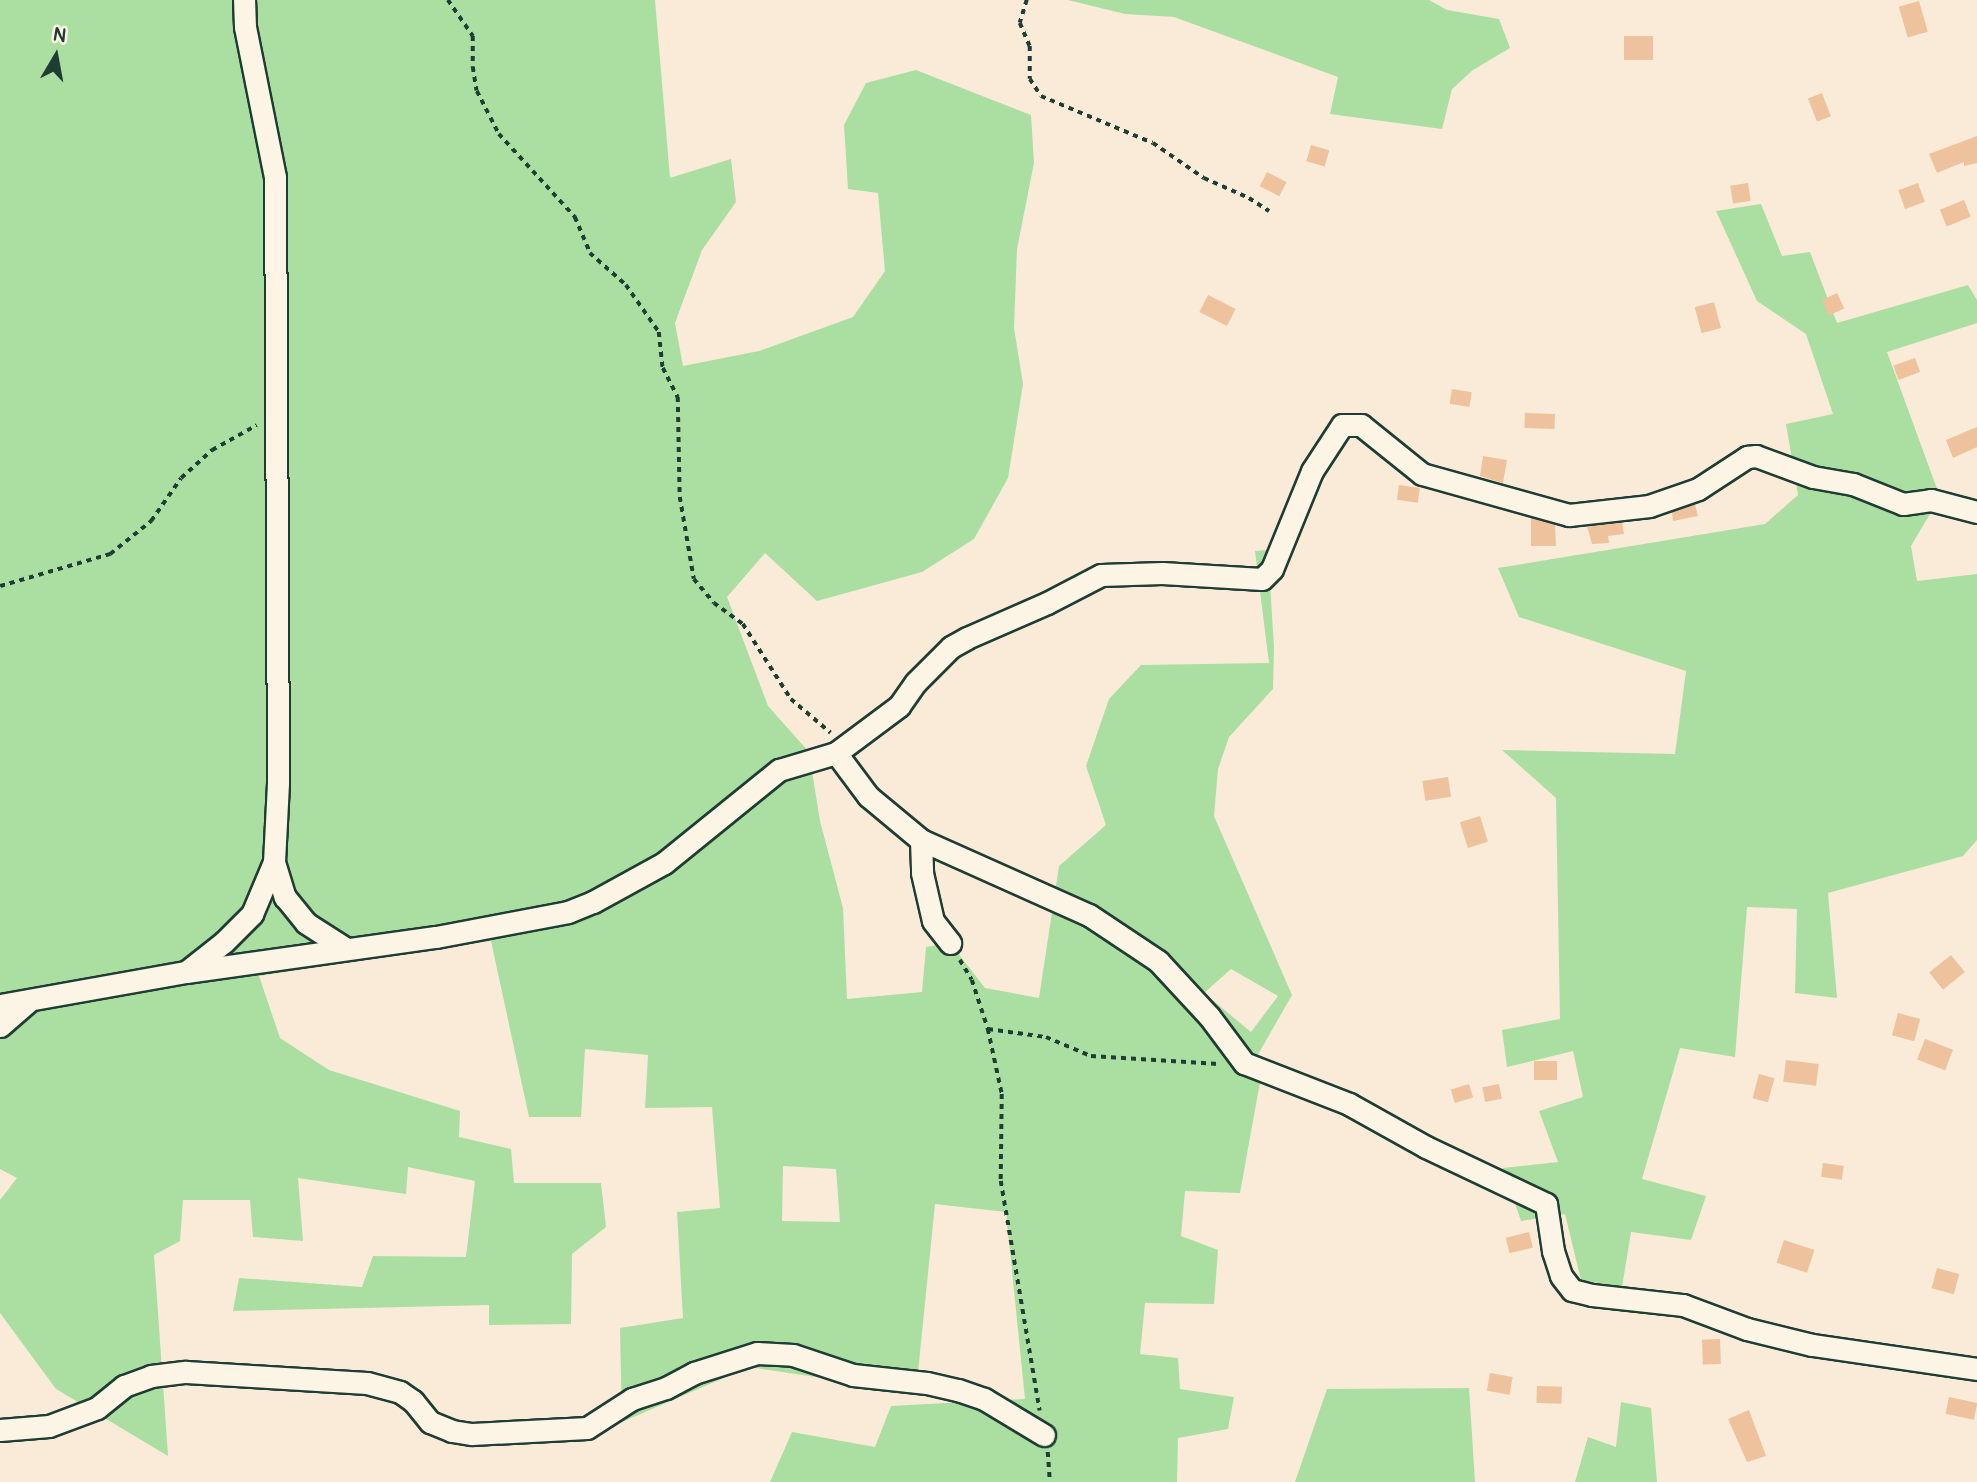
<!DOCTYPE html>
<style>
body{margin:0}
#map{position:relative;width:1977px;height:1482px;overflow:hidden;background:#f9ebd7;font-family:Pangolin,sans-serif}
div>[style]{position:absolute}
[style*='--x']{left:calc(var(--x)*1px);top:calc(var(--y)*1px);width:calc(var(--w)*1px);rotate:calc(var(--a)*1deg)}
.green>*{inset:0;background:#aadfa1}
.building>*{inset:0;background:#eec29d;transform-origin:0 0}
.path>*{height:3.5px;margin-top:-1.75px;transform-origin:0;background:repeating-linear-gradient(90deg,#1f3d34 0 5px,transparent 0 10px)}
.roads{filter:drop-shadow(2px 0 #1f3d34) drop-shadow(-2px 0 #1f3d34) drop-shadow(0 2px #1f3d34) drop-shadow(0 -2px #1f3d34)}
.minor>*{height:21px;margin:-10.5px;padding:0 10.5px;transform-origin:10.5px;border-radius:10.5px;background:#fcf5e5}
span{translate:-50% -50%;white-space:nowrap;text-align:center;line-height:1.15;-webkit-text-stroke:6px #fcf5e5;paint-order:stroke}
.north{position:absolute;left:21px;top:21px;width:70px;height:70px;-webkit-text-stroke:5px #fcf5e5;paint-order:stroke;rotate:10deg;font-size:19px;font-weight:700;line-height:28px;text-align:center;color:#1f3d34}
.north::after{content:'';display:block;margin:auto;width:24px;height:32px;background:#1f3d34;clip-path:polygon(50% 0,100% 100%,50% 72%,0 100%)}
</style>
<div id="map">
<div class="green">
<i style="clip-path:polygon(evenodd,0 0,655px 0,670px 178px,731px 159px,736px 202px,702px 250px,675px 323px,683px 366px,759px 351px,853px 317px,885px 271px,878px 193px,848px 189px,844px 125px,866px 83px,916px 70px,1031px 115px,1034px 163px,1017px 249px,1014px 328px,1023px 384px,1008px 478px,974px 539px,922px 572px,817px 601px,765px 553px,727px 597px,768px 706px,809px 752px,820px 821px,843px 908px,847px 999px,922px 992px,926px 947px,950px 943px,985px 988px,1039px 998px,1059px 866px,1106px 825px,1086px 766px,1109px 699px,1141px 665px,1269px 663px,1255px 551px,1268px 550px,1274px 648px,1273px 689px,1229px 737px,1218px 769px,1214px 816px,1292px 995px,1256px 1058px,1262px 1071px,1240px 1193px,1185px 1191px,1181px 1236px,1218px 1250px,1214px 1304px,1145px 1303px,1140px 1354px,1178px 1358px,1180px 1389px,1234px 1397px,1228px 1429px,1178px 1438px,1177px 1482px,770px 1482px,792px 1432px,875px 1447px,891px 1406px,1025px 1399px,1006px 1212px,935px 1204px,916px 1392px,749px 1367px,622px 1422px,620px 1328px,683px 1318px,677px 1212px,720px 1208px,712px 1107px,645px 1108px,648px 1055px,585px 1049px,581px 1117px,529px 1117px,491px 941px,259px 976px,280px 1038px,329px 1070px,460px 1111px,459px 1137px,511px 1149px,514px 1183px,601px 1183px,606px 1227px,572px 1254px,571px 1324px,489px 1325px,489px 1305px,233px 1311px,239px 1278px,362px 1287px,373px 1256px,466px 1257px,475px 1181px,408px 1167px,406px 1194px,298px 1178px,303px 1241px,253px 1237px,250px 1200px,183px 1200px,180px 1241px,154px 1255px,168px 1456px,56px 1389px,0 1313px,0 1200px,17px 1178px,0 1169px,0 0,1231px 969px,1278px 996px,1251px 1032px,1204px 993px,1231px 969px,0 0,783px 1166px,836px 1169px,840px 1222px,782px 1221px,783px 1166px)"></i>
<i style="clip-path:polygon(1068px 0,1429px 0,1447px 10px,1499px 19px,1510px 48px,1473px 70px,1452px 89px,1442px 129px,1330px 114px,1338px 77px,1174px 17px,1125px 14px)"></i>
<i style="clip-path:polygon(1761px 204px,1782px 256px,1810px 252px,1837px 323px,1968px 285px,1977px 300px,1977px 323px,1887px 352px,1940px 497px,1911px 546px,1917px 581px,1977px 574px,1977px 840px,1963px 856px,1828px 893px,1837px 998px,1795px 993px,1797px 909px,1747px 907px,1735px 1057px,1680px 1048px,1642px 1179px,1706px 1196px,1691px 1240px,1631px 1232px,1622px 1287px,1581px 1280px,1565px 1214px,1521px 1221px,1503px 1168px,1558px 1162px,1539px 1111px,1583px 1097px,1573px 1051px,1507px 1067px,1502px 1030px,1560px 1019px,1556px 798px,1502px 750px,1675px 754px,1686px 671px,1519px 617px,1498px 568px,1765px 524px,1798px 495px,1786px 424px,1833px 414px,1806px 334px,1757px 301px,1716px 211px)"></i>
<i style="clip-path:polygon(1469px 1388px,1475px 1482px,1295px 1482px,1327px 1389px)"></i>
<i style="clip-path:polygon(1621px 1402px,1651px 1408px,1657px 1482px,1575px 1482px,1588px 1437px,1616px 1447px)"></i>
</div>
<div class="building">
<i style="left:1919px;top:1px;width:32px;height:21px;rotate:74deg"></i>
<i style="left:1624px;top:36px;width:29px;height:24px"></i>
<i style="left:1822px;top:93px;width:25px;height:15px;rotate:69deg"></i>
<i style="clip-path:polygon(1977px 136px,1977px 163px,1964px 166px,1964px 162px,1937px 173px,1929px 154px)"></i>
<i style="left:1311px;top:145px;width:19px;height:17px;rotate:16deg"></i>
<i style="left:1267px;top:172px;width:22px;height:16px;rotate:27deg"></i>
<i style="left:1748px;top:183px;width:18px;height:18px;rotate:81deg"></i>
<i style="left:1918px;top:183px;width:20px;height:21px;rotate:70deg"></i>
<i style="left:1964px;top:200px;width:18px;height:26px;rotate:68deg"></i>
<i style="left:1837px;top:293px;width:17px;height:17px;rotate:65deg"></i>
<i style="left:1208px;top:295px;width:31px;height:19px;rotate:27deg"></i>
<i style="left:1714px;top:302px;width:27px;height:20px;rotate:75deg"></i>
<i style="left:1915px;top:358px;width:15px;height:23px;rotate:70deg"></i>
<i style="left:1452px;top:389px;width:20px;height:15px;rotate:9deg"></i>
<i style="left:1525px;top:413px;width:30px;height:15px;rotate:2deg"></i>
<i style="clip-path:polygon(1977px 427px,1977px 447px,1953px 458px,1946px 440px)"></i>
<i style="clip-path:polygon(1483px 456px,1507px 460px,1503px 483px,1480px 476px)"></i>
<i style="left:1399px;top:485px;width:21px;height:15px;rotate:8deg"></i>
<i style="clip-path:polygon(1695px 504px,1698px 516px,1673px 521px,1672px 512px)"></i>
<i style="clip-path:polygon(1531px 518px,1555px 525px,1556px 546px,1531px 546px)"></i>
<i style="clip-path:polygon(1622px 522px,1624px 534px,1608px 536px,1609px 543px,1592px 544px,1587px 526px)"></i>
<i style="left:1448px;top:777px;width:20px;height:26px;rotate:81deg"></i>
<i style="left:1480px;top:816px;width:27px;height:21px;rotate:73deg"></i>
<i style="left:1951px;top:955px;width:22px;height:28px;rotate:51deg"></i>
<i style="left:1898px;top:1013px;width:23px;height:23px;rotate:15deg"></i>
<i style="left:1925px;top:1039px;width:30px;height:22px;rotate:21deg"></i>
<i style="left:1786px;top:1060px;width:33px;height:22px;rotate:7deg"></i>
<i style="left:1557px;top:1061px;width:19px;height:23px;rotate:90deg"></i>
<i style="left:1759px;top:1074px;width:16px;height:25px;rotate:15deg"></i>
<i style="left:1469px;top:1084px;width:14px;height:19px;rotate:73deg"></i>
<i style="left:1499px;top:1084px;width:15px;height:17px;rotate:79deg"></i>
<i style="left:1823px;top:1163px;width:21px;height:14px;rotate:8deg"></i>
<i style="left:1529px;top:1232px;width:16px;height:24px;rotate:76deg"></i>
<i style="left:1784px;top:1240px;width:32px;height:24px;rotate:18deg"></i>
<i style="left:1937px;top:1268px;width:23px;height:21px;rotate:15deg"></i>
<i style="left:1720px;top:1339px;width:25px;height:18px;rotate:88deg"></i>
<i style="left:1490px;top:1373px;width:23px;height:18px;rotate:10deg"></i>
<i style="left:1537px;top:1386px;width:25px;height:17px;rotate:2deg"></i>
<i style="left:1949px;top:1397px;width:29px;height:17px;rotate:12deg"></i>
<i style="clip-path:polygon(1749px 1410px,1766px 1456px,1747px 1462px,1728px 1419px)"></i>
</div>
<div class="path">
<i style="--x:448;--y:0;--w:44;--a:55.2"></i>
<i style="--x:473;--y:36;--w:31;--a:90"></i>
<i style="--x:473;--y:67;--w:24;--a:81"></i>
<i style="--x:477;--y:91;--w:48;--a:62.9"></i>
<i style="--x:499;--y:134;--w:113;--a:47.5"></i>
<i style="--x:575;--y:217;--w:39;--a:67"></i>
<i style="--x:590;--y:253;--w:48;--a:41.6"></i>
<i style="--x:626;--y:285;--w:57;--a:54.9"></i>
<i style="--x:659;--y:332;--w:36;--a:84"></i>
<i style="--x:663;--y:368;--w:33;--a:63"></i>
<i style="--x:678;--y:397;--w:100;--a:88.9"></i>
<i style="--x:680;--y:497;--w:83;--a:80.3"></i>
<i style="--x:694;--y:579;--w:31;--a:50"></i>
<i style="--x:714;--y:603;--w:36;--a:36"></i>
<i style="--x:743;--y:624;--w:89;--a:57.4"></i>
<i style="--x:791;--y:699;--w:52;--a:40.4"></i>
<i style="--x:1027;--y:0;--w:24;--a:107"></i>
<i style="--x:1020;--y:23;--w:25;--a:67"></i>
<i style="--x:1030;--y:46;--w:33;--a:90"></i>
<i style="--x:1030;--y:79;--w:20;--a:57"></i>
<i style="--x:1041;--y:96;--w:121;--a:22.8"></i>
<i style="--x:1153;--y:143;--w:62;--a:34.5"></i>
<i style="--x:1204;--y:178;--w:49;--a:24"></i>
<i style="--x:1249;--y:198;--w:24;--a:33"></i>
<i style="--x:0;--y:586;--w:115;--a:-16.2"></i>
<i style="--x:110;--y:554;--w:53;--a:-38.8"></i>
<i style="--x:151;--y:521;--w:52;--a:-55.1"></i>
<i style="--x:181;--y:478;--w:42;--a:-42.1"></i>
<i style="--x:212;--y:450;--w:51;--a:-29.1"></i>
<i style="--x:960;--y:960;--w:23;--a:59"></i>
<i style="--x:972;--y:980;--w:52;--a:71.9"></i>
<i style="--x:988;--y:1029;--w:66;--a:77.8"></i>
<i style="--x:1002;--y:1094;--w:87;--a:90.7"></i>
<i style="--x:1001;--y:1181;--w:233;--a:80.4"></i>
<i style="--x:988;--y:1029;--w:59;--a:7.9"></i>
<i style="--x:1046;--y:1037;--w:49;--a:22.9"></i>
<i style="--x:1091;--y:1056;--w:128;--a:3.6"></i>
<i style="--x:1048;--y:1452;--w:30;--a:86"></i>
</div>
<div class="roads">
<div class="minor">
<i style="--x:836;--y:753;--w:54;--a:53.3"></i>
<i style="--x:868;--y:796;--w:69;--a:39.7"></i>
<i style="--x:921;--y:840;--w:184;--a:24.1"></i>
<i style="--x:1089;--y:915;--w:83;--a:33.7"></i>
<i style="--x:1158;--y:961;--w:75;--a:47.2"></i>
<i style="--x:1209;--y:1016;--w:59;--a:53.3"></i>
<i style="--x:1244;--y:1063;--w:113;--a:21.3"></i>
<i style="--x:1349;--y:1104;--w:88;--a:29.2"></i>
<i style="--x:1426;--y:1147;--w:133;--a:25.4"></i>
<i style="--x:1546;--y:1204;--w:48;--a:81.5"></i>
<i style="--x:1553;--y:1251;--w:26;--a:72"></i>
<i style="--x:1561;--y:1276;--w:18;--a:52"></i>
<i style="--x:1572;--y:1290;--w:21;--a:14"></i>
<i style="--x:1592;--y:1295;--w:92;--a:6.3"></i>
<i style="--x:1683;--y:1305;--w:68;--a:20.6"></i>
<i style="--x:1747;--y:1329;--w:67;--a:13.8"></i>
<i style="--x:1812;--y:1345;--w:167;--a:8.3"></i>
<i style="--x:921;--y:840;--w:33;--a:88"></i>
<i style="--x:922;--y:873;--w:49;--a:77.1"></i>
<i style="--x:933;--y:921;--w:28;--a:52"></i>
<i style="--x:274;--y:862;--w:37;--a:73"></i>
<i style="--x:285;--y:897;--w:33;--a:51"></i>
<i style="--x:306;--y:923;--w:46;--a:32.7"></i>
<i style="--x:186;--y:972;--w:252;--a:-8"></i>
<i style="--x:436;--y:937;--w:134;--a:-10.7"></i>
<i style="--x:568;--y:912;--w:27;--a:-22"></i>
<i style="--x:593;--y:902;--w:81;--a:-28.8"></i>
<i style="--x:664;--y:863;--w:148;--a:-39"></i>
<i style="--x:779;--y:770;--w:59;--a:-16.6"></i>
<i style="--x:836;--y:753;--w:79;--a:-36.7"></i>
<i style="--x:899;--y:706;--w:29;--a:-55"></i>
<i style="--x:916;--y:682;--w:49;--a:-45"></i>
<i style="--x:951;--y:647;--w:18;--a:-29"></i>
<i style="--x:967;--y:638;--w:87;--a:-23.6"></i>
<i style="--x:1047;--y:603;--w:61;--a:-27.4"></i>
<i style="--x:1101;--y:575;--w:61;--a:-1.9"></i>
<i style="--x:1162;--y:573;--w:100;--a:3.4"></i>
<i style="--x:1262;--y:579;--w:14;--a:-45"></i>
<i style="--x:1272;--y:569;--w:106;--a:-67.8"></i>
<i style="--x:1312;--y:471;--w:55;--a:-56.9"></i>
<i style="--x:1342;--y:425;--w:19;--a:0"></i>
<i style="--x:1361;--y:425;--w:78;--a:38.8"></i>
<i style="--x:1422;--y:474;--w:153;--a:15.6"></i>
<i style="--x:1569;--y:515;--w:81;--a:-6.4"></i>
<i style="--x:1649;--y:506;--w:52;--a:-19.1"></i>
<i style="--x:1698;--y:489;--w:59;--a:-33.1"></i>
<i style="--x:1747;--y:457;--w:9;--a:-6"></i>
<i style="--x:1756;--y:456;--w:61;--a:20.2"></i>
<i style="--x:1813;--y:477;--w:41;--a:9.9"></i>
<i style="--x:1853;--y:484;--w:54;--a:21.8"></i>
<i style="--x:1903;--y:504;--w:28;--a:-8"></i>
<i style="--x:1931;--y:500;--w:48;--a:14.6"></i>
<i style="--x:0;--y:1005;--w:189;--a:-10.1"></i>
<i style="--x:186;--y:972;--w:48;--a:-38.3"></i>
<i style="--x:224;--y:942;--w:40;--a:-45"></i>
<i style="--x:252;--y:914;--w:56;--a:-67.1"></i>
<i style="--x:274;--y:862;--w:79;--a:-87.1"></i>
<i style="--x:278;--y:783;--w:606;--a:-90.28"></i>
<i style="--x:275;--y:177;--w:153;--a:-101.3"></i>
<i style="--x:245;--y:27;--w:27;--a:-92"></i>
<i style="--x:0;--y:1026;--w:37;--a:-41"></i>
<i style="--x:0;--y:1430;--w:49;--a:-4.7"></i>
<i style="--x:49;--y:1426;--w:51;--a:-20.6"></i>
<i style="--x:97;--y:1408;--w:35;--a:-39"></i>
<i style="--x:124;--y:1386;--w:29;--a:-20"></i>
<i style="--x:151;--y:1376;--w:35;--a:-7"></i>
<i style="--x:186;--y:1372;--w:181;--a:3.5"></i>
<i style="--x:367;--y:1383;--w:34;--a:15"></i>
<i style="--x:400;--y:1392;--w:16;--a:35"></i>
<i style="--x:413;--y:1401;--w:27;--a:51"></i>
<i style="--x:430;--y:1422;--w:24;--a:22"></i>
<i style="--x:452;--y:1431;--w:20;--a:9"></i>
<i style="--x:472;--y:1434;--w:115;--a:-3"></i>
<i style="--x:587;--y:1428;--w:54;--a:-32.8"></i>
<i style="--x:632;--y:1399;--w:36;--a:-18"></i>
<i style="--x:666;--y:1388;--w:32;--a:-28"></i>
<i style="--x:694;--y:1373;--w:66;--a:-17.6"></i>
<i style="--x:757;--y:1353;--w:36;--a:3"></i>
<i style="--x:793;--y:1355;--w:63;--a:18.4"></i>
<i style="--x:853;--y:1375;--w:74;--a:6.2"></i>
<i style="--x:927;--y:1383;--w:32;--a:13"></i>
<i style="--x:958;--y:1390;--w:28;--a:19"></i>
<i style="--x:984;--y:1399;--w:70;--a:31"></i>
</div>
</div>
<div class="north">N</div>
</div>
